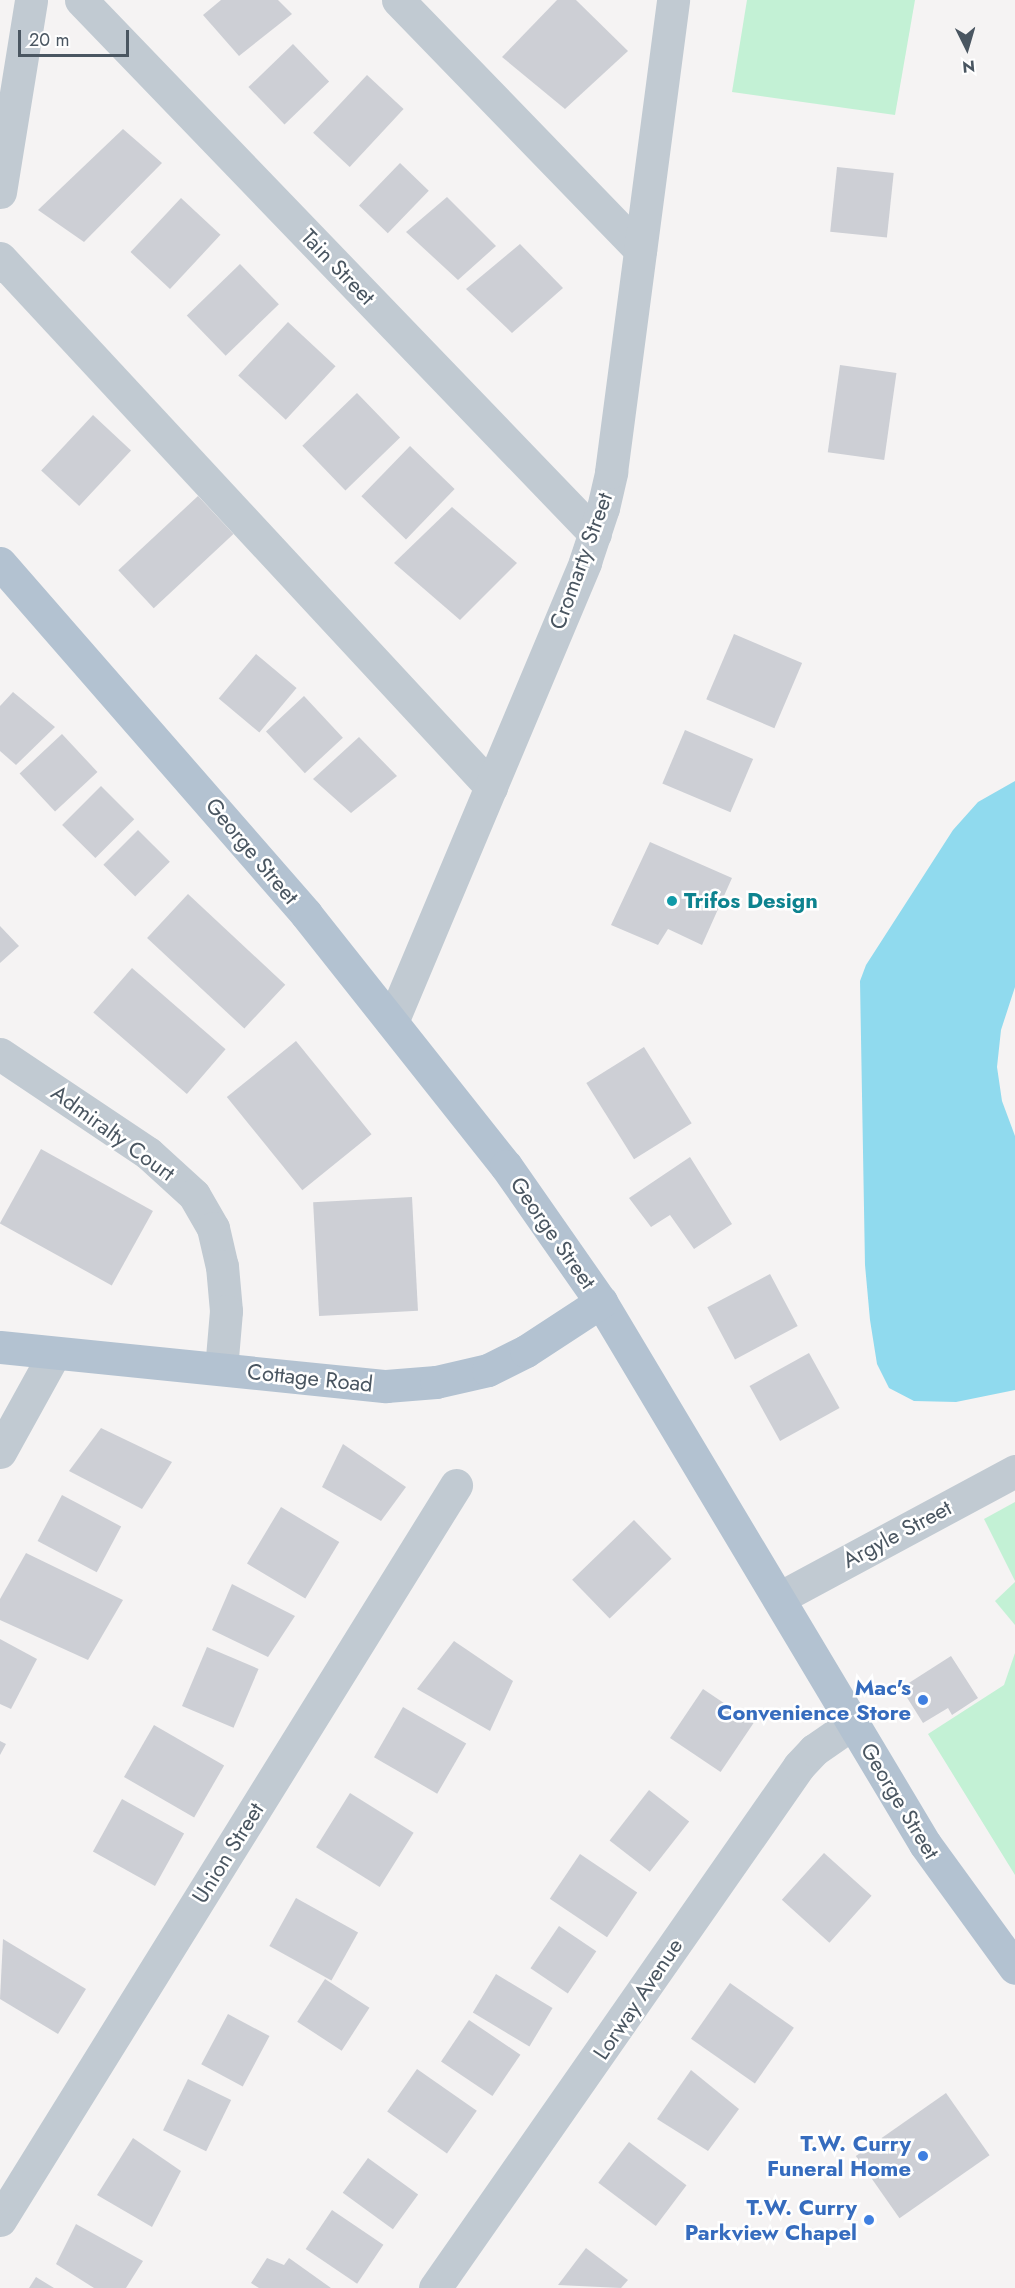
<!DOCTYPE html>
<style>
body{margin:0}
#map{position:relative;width:1015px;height:2288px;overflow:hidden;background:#f5f3f3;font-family:Jost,sans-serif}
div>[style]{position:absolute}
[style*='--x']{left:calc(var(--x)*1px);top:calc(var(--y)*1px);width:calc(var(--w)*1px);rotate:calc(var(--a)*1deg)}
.green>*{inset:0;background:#c3f1d5}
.water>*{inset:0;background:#90daee}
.building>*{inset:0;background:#cdcfd5;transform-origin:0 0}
.minor>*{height:33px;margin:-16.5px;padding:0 16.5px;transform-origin:16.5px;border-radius:16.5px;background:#c1cad2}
.major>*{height:33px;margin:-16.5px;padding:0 16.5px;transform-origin:16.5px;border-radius:16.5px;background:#b3c2d1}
.dots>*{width:16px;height:16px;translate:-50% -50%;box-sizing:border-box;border:3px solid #fff;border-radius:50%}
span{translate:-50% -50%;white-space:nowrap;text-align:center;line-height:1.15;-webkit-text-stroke:5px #fff;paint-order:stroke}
.street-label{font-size:22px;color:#4a5661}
.culture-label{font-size:22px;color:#0d838f;font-weight:700}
.left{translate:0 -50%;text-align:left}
.shop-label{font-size:22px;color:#366cbe;font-weight:700}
.right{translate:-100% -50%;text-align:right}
.north{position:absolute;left:937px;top:18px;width:60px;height:60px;-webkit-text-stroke:4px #fff;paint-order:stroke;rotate:175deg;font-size:16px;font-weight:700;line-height:24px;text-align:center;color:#4a5661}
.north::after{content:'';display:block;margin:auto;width:21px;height:27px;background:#4a5661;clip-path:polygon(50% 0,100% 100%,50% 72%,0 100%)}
.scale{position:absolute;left:18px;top:30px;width:111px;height:27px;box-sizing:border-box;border:3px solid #4a5661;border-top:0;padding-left:8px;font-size:18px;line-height:21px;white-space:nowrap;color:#4a5661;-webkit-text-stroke:4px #fff;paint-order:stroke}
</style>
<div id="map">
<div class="green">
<i style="clip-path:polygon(747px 0,915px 0,895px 115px,732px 92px)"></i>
<i style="clip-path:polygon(1015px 1502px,1015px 1581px,984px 1519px)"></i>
<i style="clip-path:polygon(1015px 1582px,1015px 1625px,995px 1601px)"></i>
<i style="clip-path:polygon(1015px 1653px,1015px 1875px,928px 1734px,1004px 1685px)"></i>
</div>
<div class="water">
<i style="clip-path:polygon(1015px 781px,1015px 987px,1001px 1030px,997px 1067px,1002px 1101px,1015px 1136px,1015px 1390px,956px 1402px,914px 1401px,889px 1388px,877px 1364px,870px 1320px,865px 1265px,860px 981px,866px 965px,953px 830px,978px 802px)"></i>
</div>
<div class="building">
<i style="clip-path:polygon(221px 0,278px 0,292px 14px,239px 56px,203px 15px)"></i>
<i style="clip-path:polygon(557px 0,576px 0,628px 51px,565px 109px,502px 57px)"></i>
<i style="left:293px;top:44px;width:52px;height:62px;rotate:46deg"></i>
<i style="left:367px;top:75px;width:50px;height:79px;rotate:43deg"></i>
<i style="clip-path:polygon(123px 129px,162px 163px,84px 242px,38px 210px)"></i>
<i style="left:400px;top:163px;width:40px;height:59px;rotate:44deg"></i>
<i style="left:837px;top:167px;width:57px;height:65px;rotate:6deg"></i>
<i style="clip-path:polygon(447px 197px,496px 246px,458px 280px,406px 232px)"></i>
<i style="left:181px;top:198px;width:54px;height:74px;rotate:43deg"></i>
<i style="clip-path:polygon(520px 244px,563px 288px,512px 333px,466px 289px)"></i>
<i style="left:240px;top:264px;width:56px;height:74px;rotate:46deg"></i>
<i style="left:288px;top:322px;width:65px;height:73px;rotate:43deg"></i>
<i style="left:840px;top:365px;width:57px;height:88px;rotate:8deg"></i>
<i style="left:357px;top:393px;width:62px;height:76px;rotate:46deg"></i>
<i style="left:93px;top:415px;width:52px;height:76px;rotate:43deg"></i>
<i style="left:410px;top:446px;width:62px;height:70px;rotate:44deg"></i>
<i style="left:198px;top:496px;width:52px;height:109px;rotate:47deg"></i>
<i style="clip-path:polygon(452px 507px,517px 563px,460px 620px,394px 563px)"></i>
<i style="left:734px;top:634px;width:74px;height:71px;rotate:23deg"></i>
<i style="left:256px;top:654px;width:53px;height:58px;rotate:40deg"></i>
<i style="clip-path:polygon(13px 692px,55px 727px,16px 765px,0 751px,0 706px)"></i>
<i style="left:304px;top:696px;width:57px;height:52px;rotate:47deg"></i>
<i style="left:685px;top:730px;width:74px;height:58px;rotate:23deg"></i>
<i style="left:62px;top:734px;width:52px;height:58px;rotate:47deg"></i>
<i style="clip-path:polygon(359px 737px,397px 776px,351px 813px,313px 779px)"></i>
<i style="left:101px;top:786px;width:47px;height:55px;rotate:45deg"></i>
<i style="left:138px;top:830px;width:45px;height:49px;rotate:45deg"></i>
<i style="clip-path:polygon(650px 842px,732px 878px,702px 945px,668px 929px,658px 945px,611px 925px)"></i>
<i style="left:188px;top:894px;width:133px;height:60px;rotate:43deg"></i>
<i style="clip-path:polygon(0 926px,19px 946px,0 963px)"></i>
<i style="left:132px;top:968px;width:124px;height:59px;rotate:41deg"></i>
<i style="left:296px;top:1041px;width:120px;height:89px;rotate:51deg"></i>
<i style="left:644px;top:1047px;width:90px;height:68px;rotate:58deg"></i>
<i style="left:41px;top:1149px;width:128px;height:85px;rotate:29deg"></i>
<i style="clip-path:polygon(690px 1157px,732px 1224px,694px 1249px,670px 1215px,651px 1227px,629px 1198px)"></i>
<i style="left:412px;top:1197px;width:114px;height:99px;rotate:87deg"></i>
<i style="left:770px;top:1274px;width:59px;height:71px;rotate:62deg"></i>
<i style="left:809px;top:1353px;width:63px;height:68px;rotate:61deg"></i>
<i style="clip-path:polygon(101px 1428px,172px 1462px,142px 1509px,69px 1471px)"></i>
<i style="clip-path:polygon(343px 1444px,406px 1487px,381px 1521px,322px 1487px)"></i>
<i style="left:62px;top:1495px;width:67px;height:52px;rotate:28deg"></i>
<i style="left:281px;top:1507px;width:68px;height:66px;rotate:31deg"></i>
<i style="left:634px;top:1520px;width:54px;height:86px;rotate:46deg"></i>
<i style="clip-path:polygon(26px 1553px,123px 1600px,88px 1660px,0 1620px,0 1599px)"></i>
<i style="clip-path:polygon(232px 1584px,295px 1616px,268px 1657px,212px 1630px)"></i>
<i style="clip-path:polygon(0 1639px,37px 1659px,11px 1709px,0 1704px)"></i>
<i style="clip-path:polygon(454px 1641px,513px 1681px,490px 1731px,417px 1689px)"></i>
<i style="left:207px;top:1647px;width:56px;height:64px;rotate:23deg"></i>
<i style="clip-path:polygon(951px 1656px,978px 1698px,952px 1715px,948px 1708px,923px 1723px,901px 1688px)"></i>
<i style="left:703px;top:1689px;width:61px;height:59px;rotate:34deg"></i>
<i style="left:403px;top:1707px;width:73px;height:58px;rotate:30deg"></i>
<i style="left:154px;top:1725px;width:81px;height:60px;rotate:30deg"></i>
<i style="clip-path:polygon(0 1741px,6px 1744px,0 1755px)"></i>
<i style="left:649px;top:1790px;width:51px;height:64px;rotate:38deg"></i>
<i style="left:350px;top:1793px;width:75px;height:64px;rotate:32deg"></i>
<i style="left:122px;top:1799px;width:71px;height:60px;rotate:29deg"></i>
<i style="left:824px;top:1853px;width:64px;height:63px;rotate:42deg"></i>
<i style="left:580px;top:1854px;width:69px;height:54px;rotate:34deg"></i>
<i style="left:296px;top:1898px;width:71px;height:55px;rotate:29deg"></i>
<i style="left:559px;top:1926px;width:45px;height:51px;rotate:34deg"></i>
<i style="clip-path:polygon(3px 1939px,86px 1989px,58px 2034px,0 1999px)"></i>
<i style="left:496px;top:1974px;width:66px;height:45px;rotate:31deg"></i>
<i style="left:325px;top:1979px;width:53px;height:51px;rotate:33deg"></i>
<i style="left:730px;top:1983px;width:78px;height:68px;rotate:35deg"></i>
<i style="left:228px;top:2014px;width:47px;height:57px;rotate:28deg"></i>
<i style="left:469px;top:2020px;width:62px;height:50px;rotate:34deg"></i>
<i style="left:417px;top:2069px;width:73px;height:52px;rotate:35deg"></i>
<i style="clip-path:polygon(691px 2070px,739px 2109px,708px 2151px,657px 2119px)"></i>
<i style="left:188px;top:2079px;width:48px;height:57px;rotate:26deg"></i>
<i style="left:946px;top:2093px;width:76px;height:110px;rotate:55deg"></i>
<i style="clip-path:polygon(133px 2138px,181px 2171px,152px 2227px,97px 2195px)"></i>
<i style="left:629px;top:2142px;width:72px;height:51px;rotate:37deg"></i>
<i style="left:368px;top:2158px;width:62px;height:43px;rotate:36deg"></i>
<i style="left:332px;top:2210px;width:62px;height:47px;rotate:34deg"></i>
<i style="clip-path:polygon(76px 2224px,143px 2261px,126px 2288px,94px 2288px,56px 2264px)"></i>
<i style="clip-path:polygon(586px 2248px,628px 2280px,621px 2288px,558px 2285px)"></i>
<i style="clip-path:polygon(267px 2258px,284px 2265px,289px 2258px,331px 2288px,259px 2288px,251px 2283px)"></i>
<i style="clip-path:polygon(36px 2277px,54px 2288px,29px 2288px)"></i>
</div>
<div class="minor">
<i style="--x:81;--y:0;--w:741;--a:46.09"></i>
<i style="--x:398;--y:0;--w:348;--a:45.9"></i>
<i style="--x:0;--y:192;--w:194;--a:-80.8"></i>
<i style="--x:0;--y:258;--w:722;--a:47.13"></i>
<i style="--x:392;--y:1022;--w:499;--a:-67.2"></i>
<i style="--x:585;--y:562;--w:57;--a:-71.6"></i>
<i style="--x:603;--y:508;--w:37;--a:-77"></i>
<i style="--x:611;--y:472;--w:476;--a:-82.5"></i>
<i style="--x:0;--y:1054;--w:178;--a:33.8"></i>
<i style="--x:148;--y:1153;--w:62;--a:42.4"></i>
<i style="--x:194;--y:1195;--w:38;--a:60"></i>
<i style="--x:213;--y:1228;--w:39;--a:77"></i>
<i style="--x:222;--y:1266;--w:45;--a:84.9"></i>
<i style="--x:226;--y:1311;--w:58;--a:94.9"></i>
<i style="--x:0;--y:1452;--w:112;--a:-61.1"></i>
<i style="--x:779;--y:1598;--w:268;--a:-28.3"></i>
<i style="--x:0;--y:2220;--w:865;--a:-58.18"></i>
<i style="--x:435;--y:2288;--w:636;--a:-55.11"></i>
<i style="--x:799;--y:1766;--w:22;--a:-47"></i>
<i style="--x:814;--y:1750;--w:47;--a:-34.7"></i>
</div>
<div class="major">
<i style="--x:0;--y:563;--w:466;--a:48.9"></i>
<i style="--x:306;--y:914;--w:322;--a:51.6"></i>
<i style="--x:506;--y:1166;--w:166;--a:55.1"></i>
<i style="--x:601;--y:1302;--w:631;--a:59.13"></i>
<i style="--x:925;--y:1844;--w:153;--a:54"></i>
<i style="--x:0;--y:1347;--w:388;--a:5.8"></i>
<i style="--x:386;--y:1386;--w:50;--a:-4.6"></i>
<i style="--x:436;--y:1382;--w:53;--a:-13"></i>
<i style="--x:488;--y:1370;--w:42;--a:-26.6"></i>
<i style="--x:526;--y:1351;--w:90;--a:-33.2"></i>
</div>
<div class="dots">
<i style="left:672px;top:901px;background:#0f9aa8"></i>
<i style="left:923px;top:1700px;background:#3f7fe0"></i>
<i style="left:923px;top:2156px;background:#3f7fe0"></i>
<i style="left:869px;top:2220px;background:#3f7fe0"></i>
</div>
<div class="street-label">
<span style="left:338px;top:267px;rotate:46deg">Tain Street</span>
<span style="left:581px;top:561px;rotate:-70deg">Cromarty Street</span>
<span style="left:252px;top:851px;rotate:50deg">George Street</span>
<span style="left:113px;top:1133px;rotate:36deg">Admiralty Court</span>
<span style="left:553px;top:1233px;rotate:55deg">George Street</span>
<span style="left:310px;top:1378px;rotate:6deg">Cottage Road</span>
<span style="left:897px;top:1534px;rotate:-28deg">Argyle Street</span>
<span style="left:900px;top:1801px;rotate:59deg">George Street</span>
<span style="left:228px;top:1853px;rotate:-58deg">Union Street</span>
<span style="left:638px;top:1999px;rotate:-56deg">Lorway Avenue</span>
</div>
<div class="culture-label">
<span class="left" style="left:684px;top:901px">Trifos Design</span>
</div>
<div class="shop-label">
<span class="right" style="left:911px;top:1700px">Mac's<br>Convenience Store</span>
<span class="right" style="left:911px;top:2156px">T.W. Curry<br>Funeral Home</span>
<span class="right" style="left:857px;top:2220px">T.W. Curry<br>Parkview Chapel</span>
</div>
<div class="north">N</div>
<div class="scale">20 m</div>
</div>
